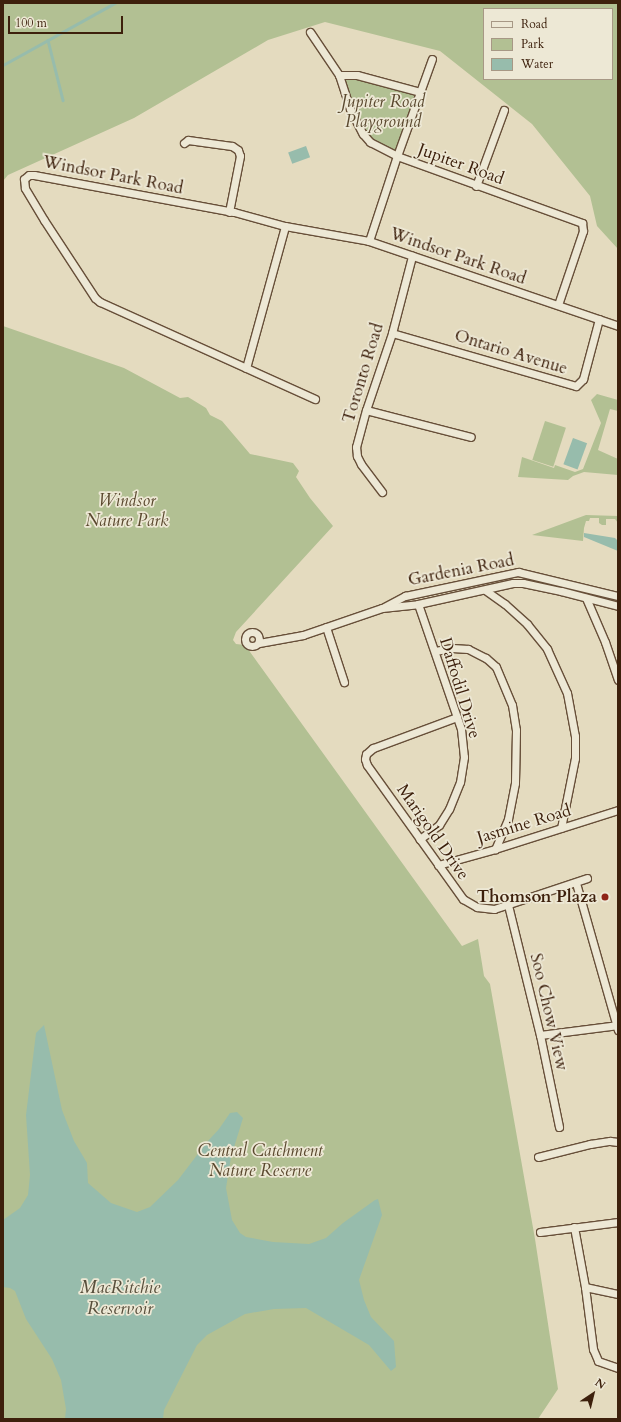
<!DOCTYPE html>
<style>
body{margin:0}
#map{position:relative;width:621px;height:1422px;overflow:hidden;background:#e4dbbf;font-family:Cardo,serif}
div>[style]{position:absolute}
[style*='--x']{left:calc(var(--x)*1px);top:calc(var(--y)*1px);width:calc(var(--w)*1px);rotate:calc(var(--a)*1deg)}
.green>*{inset:0;background:#b2c093;transform-origin:0 0}
.water>*{inset:0;background:#97bcac;transform-origin:0 0}
.stream>*{height:2.5px;margin:-1.25px;padding:0 1.25px;transform-origin:1.25px;border-radius:1.25px;background:#97bcac}
.roads{filter:drop-shadow(1px 0 #674f39) drop-shadow(-1px 0 #674f39) drop-shadow(0 1px #674f39) drop-shadow(0 -1px #674f39)}
.street>*{height:7px;margin:-3.5px;padding:0 3.5px;transform-origin:3.5px;border-radius:3.5px;background:#ede8d5}
.street>.ring{margin:-3.5px;padding:0;box-sizing:content-box;background:none;border:7px solid #ede8d5;border-radius:50%}
.dots>*{width:11px;height:11px;translate:-50% -50%;box-sizing:border-box;border:2px solid #ede8d5;border-radius:50%}
span{translate:-50% -50%;white-space:nowrap;text-align:center;line-height:1.15;-webkit-text-stroke:3.5px #ede8d5;paint-order:stroke}
.park-label{font-size:17px;color:#5a482e;font-style:italic}
.street-label{font-size:17px;color:#3d200c}
.poi-label{font-size:17px;color:#3d200c;font-weight:700}
.right{translate:-100% -50%;text-align:right}
.water-label{font-size:18px;color:#584f3c;font-style:italic}
.frame{position:absolute;inset:0;border:4px solid #3d200c;pointer-events:none}
.legend{position:absolute;left:483px;top:8px;width:130px;height:72px;box-sizing:border-box;background:#ede8d5;border:1px solid #a79885;margin:0;padding:5px 7px;list-style:none;font-size:12px;color:#3d200c}
.legend li{display:flex;align-items:center;gap:8px;height:20px}
.legend b{width:20px;border:1px solid #a79885}
.north{position:absolute;left:573px;top:1374px;width:40px;height:40px;-webkit-text-stroke:3px #ede8d5;paint-order:stroke;rotate:35deg;font-size:11px;font-weight:700;line-height:16px;text-align:center;color:#3d200c}
.north::after{content:'';display:block;margin:auto;width:14px;height:18px;background:#3d200c;clip-path:polygon(50% 0,100% 100%,50% 72%,0 100%)}
.scale{position:absolute;left:8px;top:16px;width:115px;height:18px;box-sizing:border-box;border:2px solid #3d200c;border-top:0;padding-left:5px;font-size:12px;line-height:14px;white-space:nowrap;color:#3d200c;-webkit-text-stroke:3px #ede8d5;paint-order:stroke}
</style>
<div id="map">
<div class="green">
<i style="clip-path:polygon(evenodd,3px 3px,618px 3px,618px 249px,597px 226px,590px 196px,532px 124px,440px 51px,325px 22px,268px 40px,134px 118px,8px 175px,3px 181px,3px 3px,484px 9px,612px 9px,612px 79px,484px 79px,484px 9px)"></i>
<i style="clip-path:polygon(339px 75px,373px 79px,420px 92px,397px 156px,363px 134px)"></i>
<i style="clip-path:polygon(3px 326px,124px 368px,180px 398px,188px 397px,206px 408px,210px 415px,222px 421px,250px 454px,293px 463px,299px 471px,296px 477px,310px 498px,333px 526px,236px 632px,233px 640px,236px 644px,245px 645px,462px 946px,478px 939px,484px 976px,490px 984px,535px 1239px,558px 1389px,538px 1419px,3px 1419px)"></i>
<i style="clip-path:polygon(597px 394px,618px 400px,618px 411px,610px 409px,598px 450px,618px 459px,618px 475px,584px 472px,573px 476px,568px 480px,518px 477px,522px 457px,554px 468px,555px 465px,575px 472px,583px 469px,601px 423px,591px 400px)"></i>
<i style="left:545px;top:421px;width:22px;height:41px;rotate:18deg"></i>
<i style="clip-path:polygon(586px 515px,618px 516px,618px 523px,615px 519px,606px 519px,606px 525px,602px 525px,599px 523px,599px 518px,590px 518px,589px 521px,586px 521px,584px 528px,583px 541px,532px 535px)"></i>
</div>
<div class="water">
<i style="left:306px;top:146px;width:12px;height:19px;rotate:70deg"></i>
<i style="left:573px;top:438px;width:15px;height:28px;rotate:20deg"></i>
<i style="clip-path:polygon(584px 533px,615px 538px,618px 541px,618px 551px,584px 537px)"></i>
<i style="clip-path:polygon(44px 1025px,62px 1110px,74px 1141px,87px 1163px,88px 1183px,111px 1203px,137px 1212px,150px 1207px,178px 1180px,207px 1142px,219px 1129px,230px 1113px,237px 1112px,243px 1118px,231px 1157px,226px 1188px,232px 1220px,240px 1233px,246px 1237px,273px 1242px,309px 1244px,326px 1238px,343px 1223px,375px 1200px,378px 1199px,382px 1215px,359px 1280px,364px 1300px,371px 1317px,394px 1341px,396px 1367px,391px 1371px,369px 1345px,306px 1308px,274px 1309px,245px 1314px,207px 1335px,197px 1345px,164px 1410px,163px 1419px,65px 1419px,66px 1409px,61px 1380px,52px 1359px,26px 1319px,15px 1291px,10px 1288px,3px 1287px,3px 1220px,20px 1208px,28px 1195px,30px 1175px,26px 1115px,36px 1033px)"></i>
</div>
<div class="stream">
<i style="--x:48;--y:40;--w:62;--a:76"></i>
<i style="--x:3;--y:65;--w:128;--a:-29"></i>
</div>
<div class="roads">
<div class="street">
<i style="--x:310;--y:32;--w:52;--a:56"></i>
<i style="--x:339;--y:75;--w:36;--a:72"></i>
<i style="--x:350;--y:109;--w:28;--a:63"></i>
<i style="--x:363;--y:134;--w:11;--a:49"></i>
<i style="--x:370;--y:142;--w:30;--a:27"></i>
<i style="--x:397;--y:156;--w:197;--a:19.9"></i>
<i style="--x:582;--y:223;--w:8;--a:83"></i>
<i style="--x:583;--y:231;--w:78;--a:108.7"></i>
<i style="--x:339;--y:75;--w:18;--a:0"></i>
<i style="--x:357;--y:75;--w:65;--a:15.1"></i>
<i style="--x:184;--y:143;--w:5;--a:-37"></i>
<i style="--x:188;--y:140;--w:44;--a:7.8"></i>
<i style="--x:232;--y:146;--w:7;--a:34"></i>
<i style="--x:238;--y:150;--w:6;--a:72"></i>
<i style="--x:240;--y:156;--w:57;--a:101.1"></i>
<i style="--x:476;--y:186;--w:81;--a:-69.8"></i>
<i style="--x:369;--y:241;--w:89;--a:-71.8"></i>
<i style="--x:397;--y:156;--w:103;--a:-70.2"></i>
<i style="--x:392;--y:333;--w:191;--a:16.1"></i>
<i style="--x:576;--y:386;--w:10;--a:-45"></i>
<i style="--x:583;--y:379;--w:62;--a:-75.1"></i>
<i style="--x:246;--y:368;--w:147;--a:-74.6"></i>
<i style="--x:315;--y:399;--w:236;--a:-155.7"></i>
<i style="--x:100;--y:302;--w:6;--a:-141"></i>
<i style="--x:95;--y:298;--w:93;--a:-123.2"></i>
<i style="--x:44;--y:220;--w:37;--a:-121"></i>
<i style="--x:25;--y:188;--w:9;--a:-96"></i>
<i style="--x:24;--y:179;--w:6;--a:-39"></i>
<i style="--x:29;--y:175;--w:5;--a:0"></i>
<i style="--x:34;--y:175;--w:203;--a:10.5"></i>
<i style="--x:234;--y:212;--w:53;--a:15.4"></i>
<i style="--x:285;--y:226;--w:85;--a:10.1"></i>
<i style="--x:369;--y:241;--w:263;--a:18.8"></i>
<i style="--x:366;--y:410;--w:108;--a:14.4"></i>
<i style="--x:382;--y:492;--w:35;--a:-127"></i>
<i style="--x:361;--y:464;--w:9;--a:-117"></i>
<i style="--x:357;--y:456;--w:9;--a:-96"></i>
<i style="--x:356;--y:447;--w:38;--a:-75"></i>
<i style="--x:366;--y:410;--w:81;--a:-71.3"></i>
<i style="--x:392;--y:333;--w:80;--a:-75.4"></i>
<i style="--x:485;--y:590;--w:24;--a:35"></i>
<i style="--x:505;--y:604;--w:30;--a:42"></i>
<i style="--x:527;--y:624;--w:32;--a:51"></i>
<i style="--x:547;--y:649;--w:48;--a:65.6"></i>
<i style="--x:567;--y:693;--w:44;--a:79.5"></i>
<i style="--x:575;--y:736;--w:22;--a:90"></i>
<i style="--x:575;--y:758;--w:71;--a:101.3"></i>
<i style="--x:586;--y:598;--w:48;--a:66.6"></i>
<i style="--x:605;--y:642;--w:40;--a:71.1"></i>
<i style="--x:418;--y:604;--w:132;--a:71"></i>
<i style="--x:461;--y:729;--w:28;--a:84"></i>
<i style="--x:464;--y:757;--w:25;--a:99"></i>
<i style="--x:460;--y:782;--w:29;--a:112"></i>
<i style="--x:449;--y:809;--w:19;--a:122"></i>
<i style="--x:439;--y:825;--w:24;--a:144"></i>
<i style="--x:384;--y:607;--w:24;--a:-28"></i>
<i style="--x:405;--y:596;--w:116;--a:-12"></i>
<i style="--x:518;--y:572;--w:103;--a:13.5"></i>
<i style="--x:326;--y:627;--w:58;--a:71.9"></i>
<i class="ring" style="left:245px;top:632px;width:7px;height:7px"></i>
<i style="--x:259;--y:643;--w:45;--a:-10.3"></i>
<i style="--x:303;--y:635;--w:83;--a:-18.9"></i>
<i style="--x:382;--y:608;--w:36;--a:-6"></i>
<i style="--x:418;--y:604;--w:97;--a:-12.5"></i>
<i style="--x:513;--y:583;--w:10;--a:0"></i>
<i style="--x:523;--y:583;--w:39;--a:12"></i>
<i style="--x:561;--y:591;--w:59;--a:14.7"></i>
<i style="--x:435;--y:651;--w:17;--a:-10"></i>
<i style="--x:452;--y:648;--w:16;--a:4"></i>
<i style="--x:468;--y:649;--w:20;--a:27"></i>
<i style="--x:486;--y:658;--w:13;--a:42"></i>
<i style="--x:496;--y:667;--w:41;--a:67.2"></i>
<i style="--x:512;--y:705;--w:25;--a:81"></i>
<i style="--x:516;--y:730;--w:53;--a:91.1"></i>
<i style="--x:515;--y:783;--w:37;--a:101"></i>
<i style="--x:508;--y:819;--w:33;--a:113"></i>
<i style="--x:457;--y:717;--w:90;--a:159.7"></i>
<i style="--x:373;--y:748;--w:9;--a:139"></i>
<i style="--x:366;--y:754;--w:5;--a:101"></i>
<i style="--x:365;--y:759;--w:6;--a:72"></i>
<i style="--x:367;--y:765;--w:165;--a:54.4"></i>
<i style="--x:463;--y:899;--w:16;--a:30"></i>
<i style="--x:477;--y:907;--w:17;--a:7"></i>
<i style="--x:494;--y:909;--w:98;--a:-18.4"></i>
<i style="--x:438;--y:865;--w:59;--a:-15.7"></i>
<i style="--x:495;--y:849;--w:129;--a:-17.6"></i>
<i style="--x:576;--y:883;--w:153;--a:74.1"></i>
<i style="--x:508;--y:905;--w:134;--a:76.2"></i>
<i style="--x:540;--y:1035;--w:94;--a:78.3"></i>
<i style="--x:540;--y:1035;--w:79;--a:-7.3"></i>
<i style="--x:538;--y:1157;--w:54;--a:-14"></i>
<i style="--x:590;--y:1144;--w:20;--a:-9"></i>
<i style="--x:610;--y:1141;--w:8;--a:7"></i>
<i style="--x:574;--y:1227;--w:61;--a:79.6"></i>
<i style="--x:585;--y:1287;--w:63;--a:82.6"></i>
<i style="--x:593;--y:1349;--w:13;--a:67"></i>
<i style="--x:598;--y:1361;--w:21;--a:19"></i>
<i style="--x:540;--y:1232;--w:79;--a:-7.3"></i>
<i style="--x:585;--y:1287;--w:34;--a:12"></i>
</div>
</div>
<div class="dots">
<i style="left:605px;top:897px;background:#8f2418"></i>
</div>
<div class="park-label">
<span style="left:383px;top:112px">Jupiter Road<br>Playground</span>
<span style="left:127px;top:511px">Windsor<br>Nature Park</span>
<span style="left:260px;top:1161px">Central Catchment<br>Nature Reserve</span>
</div>
<div class="street-label">
<span style="left:461px;top:164px;rotate:20deg">Jupiter Road</span>
<span style="left:113px;top:175px;rotate:11deg">Windsor Park Road</span>
<span style="left:458px;top:256px;rotate:19deg">Windsor Park Road</span>
<span style="left:511px;top:352px;rotate:17deg">Ontario Avenue</span>
<span style="left:363px;top:373px;rotate:-73deg">Toronto Road</span>
<span style="left:461px;top:570px;rotate:-11deg">Gardenia Road</span>
<span style="left:460px;top:688px;rotate:73deg">Daffodil Drive</span>
<span style="left:524px;top:824px;rotate:-17deg">Jasmine Road</span>
<span style="left:433px;top:832px;rotate:55deg">Marigold Drive</span>
<span style="left:549px;top:1012px;rotate:77deg">Soo Chow View</span>
</div>
<div class="poi-label">
<span class="right" style="left:597px;top:897px">Thomson Plaza</span>
</div>
<div class="water-label">
<span style="left:120px;top:1299px">MacRitchie<br>Reservoir</span>
</div>
<div class="frame"></div>
<ul class="legend">
<li><b style="height:5px;background:#ede8d5"></b>Road</li>
<li><b style="height:11px;background:#b2c093"></b>Park</li>
<li><b style="height:11px;background:#97bcac"></b>Water</li>
</ul>
<div class="north">N</div>
<div class="scale">100 m</div>
</div>
